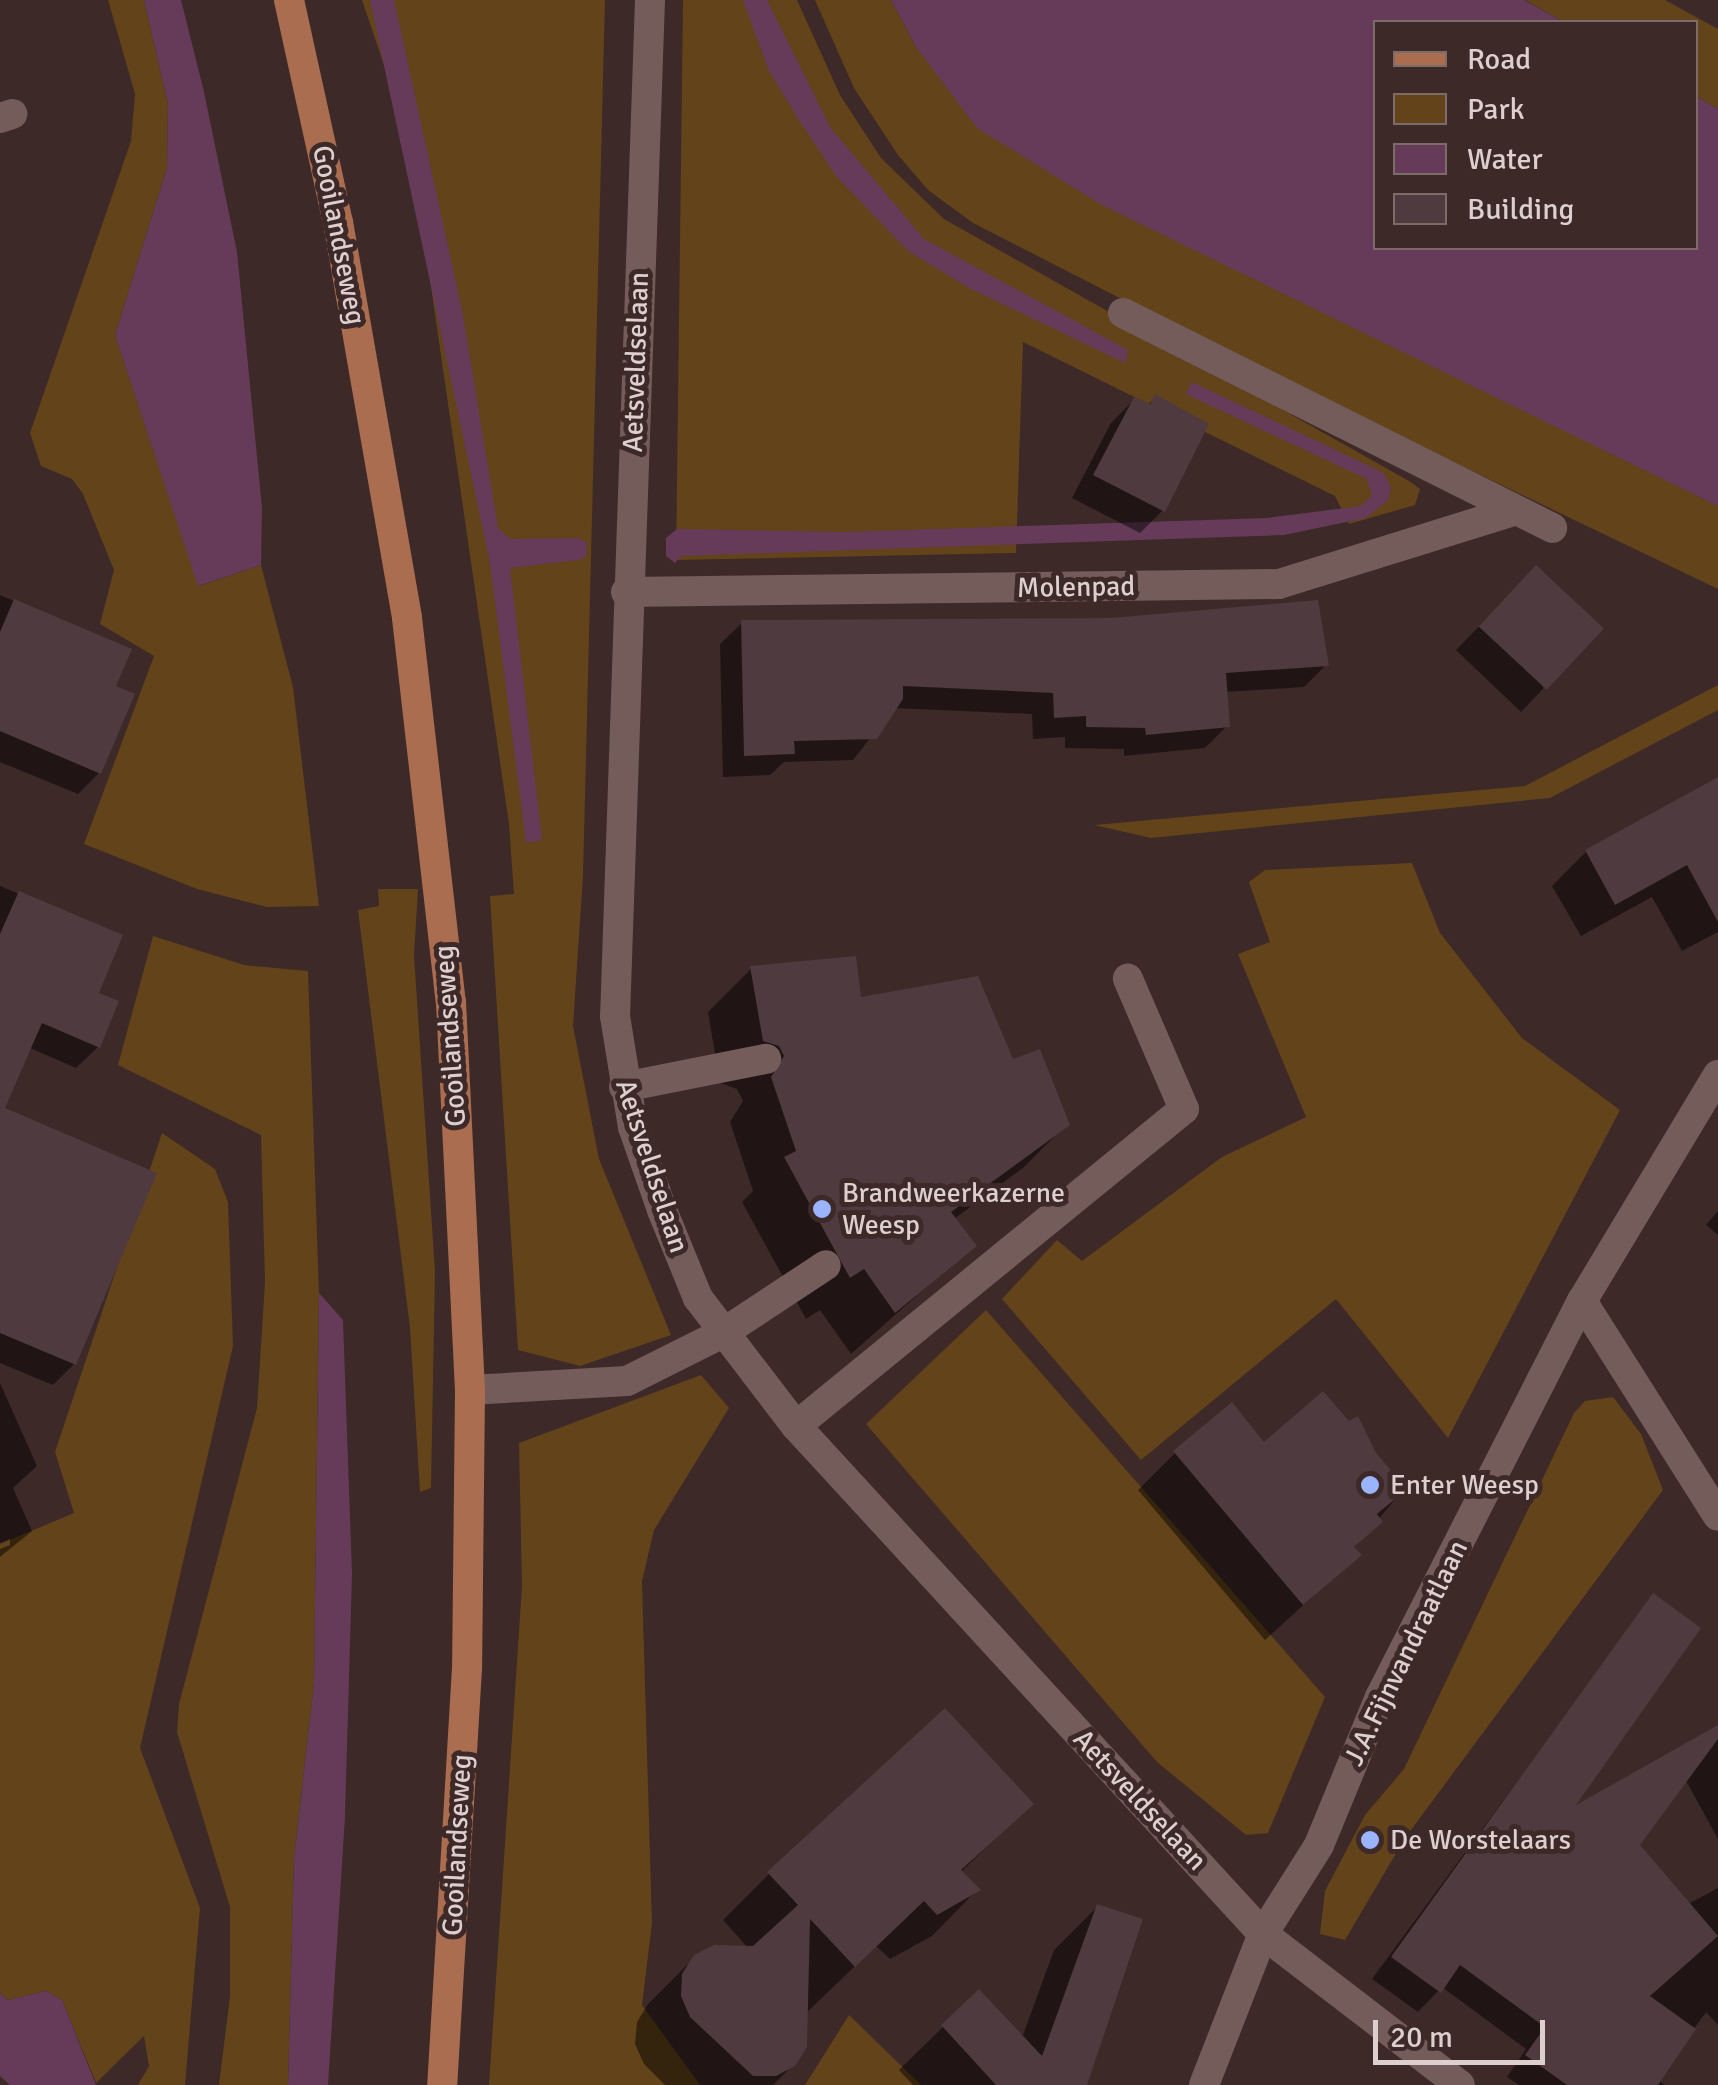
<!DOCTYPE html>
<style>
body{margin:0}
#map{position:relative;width:1718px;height:2085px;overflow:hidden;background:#3d2927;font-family:Signika,sans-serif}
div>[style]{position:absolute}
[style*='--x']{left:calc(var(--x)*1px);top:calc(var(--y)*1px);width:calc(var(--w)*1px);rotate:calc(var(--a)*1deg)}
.green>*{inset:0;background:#62431a}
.water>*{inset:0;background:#653b59}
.shadow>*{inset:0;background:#0007}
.building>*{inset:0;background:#4e3a3f;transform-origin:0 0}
.minor>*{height:30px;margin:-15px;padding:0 15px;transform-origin:15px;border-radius:15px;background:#745c5a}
.major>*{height:30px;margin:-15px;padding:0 15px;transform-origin:15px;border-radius:15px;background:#ab6d50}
.dots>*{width:28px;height:28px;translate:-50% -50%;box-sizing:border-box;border:5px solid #3d2927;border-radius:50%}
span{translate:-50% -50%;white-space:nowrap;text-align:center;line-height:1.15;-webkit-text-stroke:10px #3d2927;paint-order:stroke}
.street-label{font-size:28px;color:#dccfcd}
.poi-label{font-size:28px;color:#dccfcd}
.left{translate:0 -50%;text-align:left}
.legend{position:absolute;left:1373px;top:20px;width:325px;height:230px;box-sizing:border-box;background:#3d2927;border:2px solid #7d6b69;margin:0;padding:12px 18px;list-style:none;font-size:30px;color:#dccfcd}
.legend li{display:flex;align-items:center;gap:20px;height:50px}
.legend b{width:50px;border:2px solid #7d6b69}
.scale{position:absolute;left:1373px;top:2020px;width:172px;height:45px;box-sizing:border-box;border:5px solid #dccfcd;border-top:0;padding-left:12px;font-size:30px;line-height:35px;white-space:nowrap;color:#dccfcd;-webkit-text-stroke:8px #3d2927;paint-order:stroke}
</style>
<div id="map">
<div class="green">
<i style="clip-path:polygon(108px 0,144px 0,168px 104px,167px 168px,115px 335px,199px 586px,261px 565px,293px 687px,319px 906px,267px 907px,197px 889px,84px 844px,154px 656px,100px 624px,114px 570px,83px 494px,72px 479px,41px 466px,30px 433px,131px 141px,135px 94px)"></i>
<i style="clip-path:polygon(362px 0,605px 0,583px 876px,573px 1026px,599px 1159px,671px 1335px,580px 1366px,518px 1350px,490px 896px,514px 894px,509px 824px,410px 142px)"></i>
<i style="clip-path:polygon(683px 0,797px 0,840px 95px,881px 158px,944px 219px,1409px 481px,1420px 489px,1415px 505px,1349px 524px,1335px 496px,1023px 342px,1016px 553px,676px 560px)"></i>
<i style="clip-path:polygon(815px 0,891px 0,916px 47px,1602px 448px,1718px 506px,1718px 589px,1239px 359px,973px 223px,928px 190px,898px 155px,854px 88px)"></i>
<i style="clip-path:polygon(1525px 0,1665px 0,1718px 29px,1718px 109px,1696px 96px,1696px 22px,1564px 22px)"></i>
<i style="clip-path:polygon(1718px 685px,1718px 710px,1550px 798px,1151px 838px,1094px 825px,1525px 786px)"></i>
<i style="clip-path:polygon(1412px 863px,1440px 933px,1522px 1038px,1620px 1110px,1448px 1438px,1336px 1299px,1141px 1460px,1002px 1299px,1057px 1240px,1082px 1261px,1222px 1157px,1306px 1117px,1238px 954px,1270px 942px,1249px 882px,1265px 870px)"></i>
<i style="clip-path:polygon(378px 889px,418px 889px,414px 955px,435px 1271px,431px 1488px,420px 1492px,410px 1328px,358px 910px,379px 906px)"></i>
<i style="clip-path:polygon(153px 936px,244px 965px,308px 971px,319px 1293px,314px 1683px,294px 1859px,288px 2085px,219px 2085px,230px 1996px,230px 1907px,177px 1732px,179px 1704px,257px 1408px,265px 1282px,261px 1135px,118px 1065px)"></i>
<i style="clip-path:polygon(162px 1133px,215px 1169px,228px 1202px,233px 1346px,140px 1748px,200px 1908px,185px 2085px,138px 2085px,149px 2066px,144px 2036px,96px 2083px,62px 2000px,46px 1991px,8px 2000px,0 1993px,0 1544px,74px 1513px,55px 1452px)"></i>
<i style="clip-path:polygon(986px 1310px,1325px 1697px,1268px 1833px,1246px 1835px,1157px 1762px,866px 1424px)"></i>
<i style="clip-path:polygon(701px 1375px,729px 1408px,654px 1530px,642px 1581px,652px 1923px,642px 2005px,700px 2085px,489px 2085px,522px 1586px,519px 1443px)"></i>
<i style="clip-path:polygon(1613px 1397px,1641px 1434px,1663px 1490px,1405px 1838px,1345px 1940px,1320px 1934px,1325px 1891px,1365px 1815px,1404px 1769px,1574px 1413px,1585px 1401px)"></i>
<i style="clip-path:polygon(849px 2015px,921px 2085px,805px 2085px)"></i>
</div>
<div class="water">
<i style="clip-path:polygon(144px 0,181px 0,204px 92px,237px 252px,262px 508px,261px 565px,198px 586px,115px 335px,167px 168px,168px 104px)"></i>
<i style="clip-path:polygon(370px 0,394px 0,462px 310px,498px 528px,510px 539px,579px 538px,587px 543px,586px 557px,578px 560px,510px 568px,542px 840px,526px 843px,490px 563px)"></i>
<i style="clip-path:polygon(743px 0,767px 0,830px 127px,924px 239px,1128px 350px,1125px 363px,969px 288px,908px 251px,836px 176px,797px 117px,768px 69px)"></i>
<i style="clip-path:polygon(891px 0,1524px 0,1564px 22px,1376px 22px,1376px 248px,1696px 248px,1696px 96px,1718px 109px,1718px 506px,1100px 204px,977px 128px,916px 47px)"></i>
<i style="clip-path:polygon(1192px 382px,1384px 473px,1391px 488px,1388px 500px,1366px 518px,1284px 535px,681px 556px,675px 563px,666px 556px,666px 538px,677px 529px,844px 532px,1267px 518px,1361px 506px,1372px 496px,1367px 479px,1186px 394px)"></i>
<i style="clip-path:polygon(319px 1293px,343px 1320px,352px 1574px,345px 1816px,328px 2085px,288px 2085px,294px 1859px,314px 1683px)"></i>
<i style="clip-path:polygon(46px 1991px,62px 2000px,96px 2085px,10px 2085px,0 2076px,0 1993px,8px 2000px)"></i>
</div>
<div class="shadow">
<i style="clip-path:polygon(1156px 397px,1163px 510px,1140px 533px,1072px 498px,1111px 423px,1134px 400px,1147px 405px)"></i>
<i style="clip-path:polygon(1536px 568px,1543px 689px,1521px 712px,1456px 650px)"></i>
<i style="clip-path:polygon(0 595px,129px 650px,113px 688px,99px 773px,78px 794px,0 762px)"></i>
<i style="clip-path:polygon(743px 622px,1326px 665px,1304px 687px,1225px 692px,1227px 726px,1205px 748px,1124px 756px,1124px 749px,1065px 748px,1065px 737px,1033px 739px,1032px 714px,894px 708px,853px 760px,784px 762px,770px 775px,723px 777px,720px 644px)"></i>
<i style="clip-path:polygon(1718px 780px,1718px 932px,1682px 951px,1652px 897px,1581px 936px,1552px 886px,1586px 852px)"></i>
<i style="clip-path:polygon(0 886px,120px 936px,96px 994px,98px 1047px,76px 1068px,23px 1045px,0 1051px)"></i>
<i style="clip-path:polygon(751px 969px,859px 1000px,1011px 1062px,1067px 1124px,1024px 1167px,954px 1219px,974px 1245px,851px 1354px,820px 1310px,806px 1319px,742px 1202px,753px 1191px,730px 1122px,743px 1101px,737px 1089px,720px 1083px,708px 1012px)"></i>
<i style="clip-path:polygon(0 1195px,74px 1364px,53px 1385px,0 1363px)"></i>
<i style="clip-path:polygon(1718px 1211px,1718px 1235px,1706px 1225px)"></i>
<i style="clip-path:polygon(0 1383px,37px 1466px,13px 1488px,32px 1531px,0 1557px,0 1549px,10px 1545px,10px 1539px,0 1543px)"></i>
<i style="clip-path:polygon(1348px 1424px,1404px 1489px,1353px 1549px,1358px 1555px,1265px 1640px,1138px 1490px,1175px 1453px,1264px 1445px)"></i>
<i style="clip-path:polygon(1653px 1597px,1567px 1813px,1718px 1728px,1718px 1839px,1685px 1779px,1636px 1845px,1688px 1904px,1718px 1888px,1718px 2025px,1706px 2012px,1658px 2080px,1665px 2085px,1519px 2085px,1507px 2077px,1526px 2049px,1442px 1987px,1418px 2012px,1372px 1979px)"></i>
<i style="clip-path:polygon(1031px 1804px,960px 1873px,977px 1890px,932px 1936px,890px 1959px,876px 1946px,805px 2014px,793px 2065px,773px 2085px,665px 2085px,644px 2064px,635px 2044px,637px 2022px,648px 2004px,695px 1957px,749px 1949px,723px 1920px,769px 1874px)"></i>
<i style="clip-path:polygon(1097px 1907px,1085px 2085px,913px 2085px,899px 2070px,979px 1992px,1022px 2038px,1054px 1950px)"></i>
</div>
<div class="building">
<i style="clip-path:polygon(1155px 394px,1209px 424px,1165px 512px,1093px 475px,1134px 397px,1150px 404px)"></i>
<i style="left:1536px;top:565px;width:93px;height:84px;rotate:43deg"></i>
<i style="clip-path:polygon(14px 599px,132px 649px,116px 686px,135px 694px,101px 774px,0 731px,0 632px)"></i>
<i style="clip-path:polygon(1318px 600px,1329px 666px,1226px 673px,1230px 727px,1146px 735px,1145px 728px,1086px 727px,1086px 716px,1054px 718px,1053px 693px,903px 686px,903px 699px,877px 739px,794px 741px,795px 754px,744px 756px,741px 620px,1111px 618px)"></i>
<i style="clip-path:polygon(1718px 777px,1718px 922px,1687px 865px,1615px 905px,1585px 850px)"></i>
<i style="clip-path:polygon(19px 891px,123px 935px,99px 993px,119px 1001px,100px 1048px,42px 1023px,5px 1108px,157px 1173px,76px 1365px,0 1333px,0 934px)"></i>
<i style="clip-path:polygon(856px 956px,861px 997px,978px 976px,1013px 1059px,1040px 1049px,1070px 1125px,951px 1212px,977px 1246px,895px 1313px,864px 1269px,850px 1278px,784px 1157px,796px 1151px,771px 1077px,784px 1056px,779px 1046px,763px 1041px,750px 966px)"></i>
<i style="clip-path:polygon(1323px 1391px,1349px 1421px,1358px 1416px,1376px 1453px,1407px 1489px,1377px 1514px,1383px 1522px,1354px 1547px,1362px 1555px,1303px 1605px,1173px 1451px,1232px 1402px,1264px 1442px)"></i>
<i style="clip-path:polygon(1653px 1593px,1701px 1628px,1576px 1805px,1718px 1725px,1718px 1739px,1640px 1845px,1718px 1936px,1650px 1996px,1696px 2029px,1658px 2085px,1567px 2085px,1525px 2055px,1545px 2027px,1460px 1965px,1441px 1993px,1391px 1957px)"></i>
<i style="clip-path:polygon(945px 1708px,1034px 1804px,961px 1870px,981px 1890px,937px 1915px,924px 1901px,855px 1967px,810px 1919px,807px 2047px,795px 2066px,776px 2076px,753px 2076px,690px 2017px,681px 1996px,682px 1974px,694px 1955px,714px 1945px,753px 1946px,798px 1905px,767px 1872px)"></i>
<i style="clip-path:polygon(1097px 1904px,1143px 1919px,1087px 2085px,996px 2085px,941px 2025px,979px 1989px,1042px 2056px)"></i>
</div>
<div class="minor">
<i style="--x:650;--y:0;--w:1017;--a:91.97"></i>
<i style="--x:615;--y:1016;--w:112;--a:80.8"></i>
<i style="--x:633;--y:1127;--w:88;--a:70.7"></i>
<i style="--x:662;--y:1210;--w:95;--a:67.8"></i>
<i style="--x:698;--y:1298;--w:161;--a:52.6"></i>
<i style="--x:796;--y:1426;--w:690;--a:47.41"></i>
<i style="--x:1263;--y:1934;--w:248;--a:37.5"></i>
<i style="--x:0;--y:118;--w:13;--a:-18"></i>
<i style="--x:1123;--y:313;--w:480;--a:26.6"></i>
<i style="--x:626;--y:592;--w:653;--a:-0.7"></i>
<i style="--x:1279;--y:584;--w:246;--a:-17.3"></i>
<i style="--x:624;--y:1087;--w:145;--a:-11.2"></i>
<i style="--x:1582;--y:1301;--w:254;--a:57.7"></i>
<i style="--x:470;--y:1390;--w:157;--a:-3.3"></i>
<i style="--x:627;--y:1381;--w:107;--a:-26.6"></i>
<i style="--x:723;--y:1333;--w:123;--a:-33.4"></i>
<i style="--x:796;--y:1426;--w:501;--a:-39.25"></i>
<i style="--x:1184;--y:1109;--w:142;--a:-113.3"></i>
<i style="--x:1204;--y:2085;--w:162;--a:-68.7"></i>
<i style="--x:1263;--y:1934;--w:105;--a:-57.8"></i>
<i style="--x:1319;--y:1845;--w:160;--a:-67.6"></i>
<i style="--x:1380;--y:1697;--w:445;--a:-63"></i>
<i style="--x:1582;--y:1301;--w:264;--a:-59"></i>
</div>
<div class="major">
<i style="--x:289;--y:0;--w:227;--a:77.6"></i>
<i style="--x:338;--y:222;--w:402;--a:80.1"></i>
<i style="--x:407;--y:618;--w:387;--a:83.5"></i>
<i style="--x:451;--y:1002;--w:388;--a:87.2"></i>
<i style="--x:470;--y:1390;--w:278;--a:90.6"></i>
<i style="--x:467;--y:1668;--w:418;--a:93.4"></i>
</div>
<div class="dots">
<i style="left:822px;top:1209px;background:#9ab5fd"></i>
<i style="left:1370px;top:1485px;background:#9ab5fd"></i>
<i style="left:1370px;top:1840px;background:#9ab5fd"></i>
</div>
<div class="street-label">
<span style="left:339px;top:235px;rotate:79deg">Gooilandseweg</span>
<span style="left:636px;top:362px;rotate:-88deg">Aetsveldselaan</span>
<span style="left:1076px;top:587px;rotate:-1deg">Molenpad</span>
<span style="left:450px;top:1036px;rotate:-94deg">Gooilandseweg</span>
<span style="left:652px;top:1166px;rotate:72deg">Aetsveldselaan</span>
<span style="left:1406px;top:1653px;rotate:-64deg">J.A.Fijnvandraatlaan</span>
<span style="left:1140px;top:1800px;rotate:47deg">Aetsveldselaan</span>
<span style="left:457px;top:1845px;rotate:-87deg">Gooilandseweg</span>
</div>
<div class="poi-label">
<span class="left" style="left:842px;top:1209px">Brandweerkazerne<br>Weesp</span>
<span class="left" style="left:1390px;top:1485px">Enter Weesp</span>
<span class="left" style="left:1390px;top:1840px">De Worstelaars</span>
</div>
<ul class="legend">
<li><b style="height:12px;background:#ab6d50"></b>Road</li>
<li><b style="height:28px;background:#62431a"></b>Park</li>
<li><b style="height:28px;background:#653b59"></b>Water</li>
<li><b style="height:28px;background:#4e3a3f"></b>Building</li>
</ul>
<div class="scale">20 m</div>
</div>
